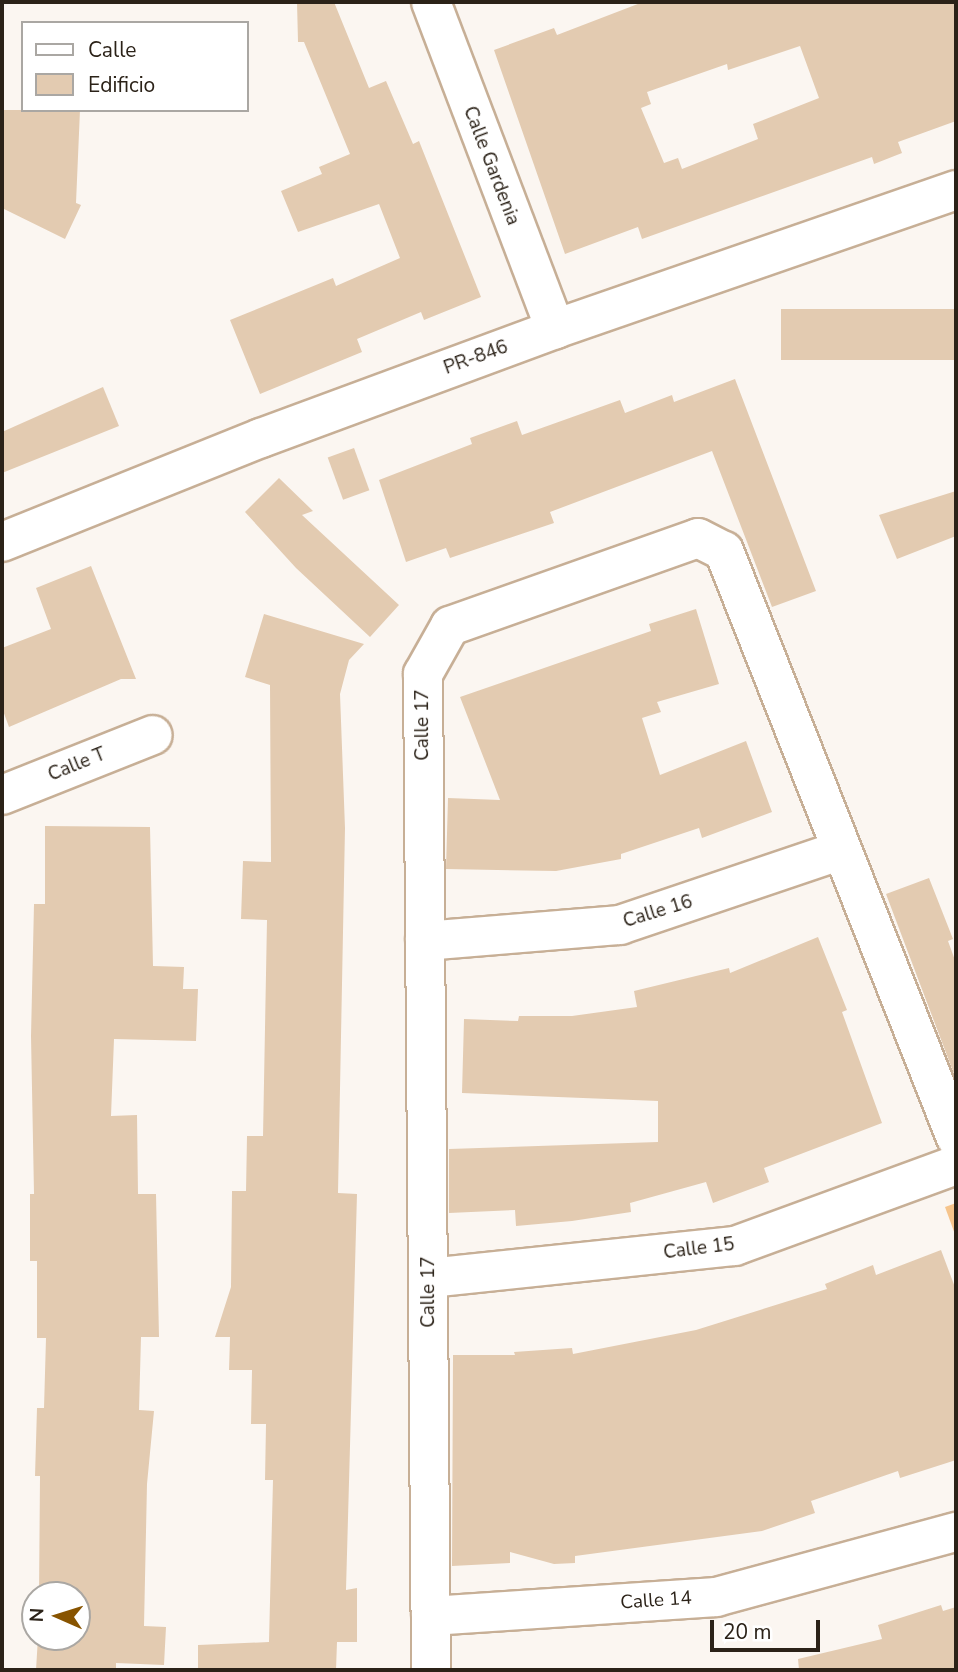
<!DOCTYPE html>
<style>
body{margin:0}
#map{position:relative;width:958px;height:1672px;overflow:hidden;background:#fbf6f1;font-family:"Nunito Sans",sans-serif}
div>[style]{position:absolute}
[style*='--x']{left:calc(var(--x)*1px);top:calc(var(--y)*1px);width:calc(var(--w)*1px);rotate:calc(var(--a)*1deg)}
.green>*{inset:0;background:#f6c48b}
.building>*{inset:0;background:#e3cbb1;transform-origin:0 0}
.roads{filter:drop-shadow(2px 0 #c7af96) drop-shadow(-2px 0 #c7af96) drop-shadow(0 2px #c7af96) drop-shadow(0 -2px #c7af96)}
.street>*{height:38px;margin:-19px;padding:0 19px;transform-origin:19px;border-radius:19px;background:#fff}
.secondary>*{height:38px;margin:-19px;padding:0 19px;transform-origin:19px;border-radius:19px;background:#fff}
span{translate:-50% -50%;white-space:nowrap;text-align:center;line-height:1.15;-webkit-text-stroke:5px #fff;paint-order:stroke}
.street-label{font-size:19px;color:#2b2218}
.frame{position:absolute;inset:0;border:4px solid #2b2218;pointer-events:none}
.legend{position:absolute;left:21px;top:21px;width:228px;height:91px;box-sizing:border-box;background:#fff;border:2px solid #aaa7a3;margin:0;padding:9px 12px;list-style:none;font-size:21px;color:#2b2218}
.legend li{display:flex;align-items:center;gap:14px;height:35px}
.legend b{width:35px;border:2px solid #aaa7a3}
.north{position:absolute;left:21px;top:1581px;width:70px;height:70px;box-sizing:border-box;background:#fff;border:2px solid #aaa7a3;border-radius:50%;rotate:273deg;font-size:19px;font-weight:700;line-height:28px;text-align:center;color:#2b2218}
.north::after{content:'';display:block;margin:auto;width:24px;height:32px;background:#885400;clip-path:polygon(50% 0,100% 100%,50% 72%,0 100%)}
.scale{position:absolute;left:710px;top:1620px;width:110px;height:32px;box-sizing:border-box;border:4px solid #2b2218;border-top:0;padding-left:9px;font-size:21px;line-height:24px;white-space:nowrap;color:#2b2218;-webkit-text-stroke:5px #fff;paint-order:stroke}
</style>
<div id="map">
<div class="green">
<i style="clip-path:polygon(956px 1203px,956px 1237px,945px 1207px)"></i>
</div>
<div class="building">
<i style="clip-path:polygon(297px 2px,334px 2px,369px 88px,386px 81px,413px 144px,419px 141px,481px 297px,424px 320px,421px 312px,357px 339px,362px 352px,260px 394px,230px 320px,333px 278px,336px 286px,400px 258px,379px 204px,298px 232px,281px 191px,322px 174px,319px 167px,350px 154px,304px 42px,298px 42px)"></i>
<i style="clip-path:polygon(evenodd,643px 2px,956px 2px,956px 121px,898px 142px,902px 153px,874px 164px,872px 157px,642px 239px,638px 227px,565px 254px,494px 50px,554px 28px,557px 35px,643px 2px,800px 46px,819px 98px,753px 124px,758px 139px,682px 169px,678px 158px,664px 163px,641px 108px,651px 104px,647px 92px,727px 64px,728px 70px,800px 46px)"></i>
<i style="clip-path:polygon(2px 110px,80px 110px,76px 203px,81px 205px,65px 239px,2px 208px)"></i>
<i style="left:956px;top:309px;width:51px;height:175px;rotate:90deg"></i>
<i style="clip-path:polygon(735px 379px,816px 591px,772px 607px,712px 451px,550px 512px,554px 523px,450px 558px,446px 548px,406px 562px,379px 480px,472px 444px,470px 438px,517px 421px,522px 435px,620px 400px,625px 413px,672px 395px,674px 402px)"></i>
<i style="clip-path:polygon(103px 387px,119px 426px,2px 473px,2px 432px)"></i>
<i style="left:354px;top:448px;width:45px;height:28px;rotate:70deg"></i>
<i style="clip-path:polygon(279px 478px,313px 511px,302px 515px,399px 605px,370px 637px,296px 568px,245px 512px)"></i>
<i style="clip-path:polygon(956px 491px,956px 536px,897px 559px,879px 515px)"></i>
<i style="clip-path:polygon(91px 566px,136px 679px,121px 679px,9px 727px,2px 708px,2px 648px,51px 629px,36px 588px)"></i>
<i style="clip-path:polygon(696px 609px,719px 684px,657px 702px,661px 712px,642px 718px,660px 775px,746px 741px,772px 812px,702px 838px,699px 828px,621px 854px,621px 859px,556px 871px,446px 869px,448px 798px,500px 800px,460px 697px,651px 631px,649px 624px)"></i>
<i style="clip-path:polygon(264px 614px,364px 644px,349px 660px,340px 694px,345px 828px,338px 1193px,357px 1194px,346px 1590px,357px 1588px,357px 1642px,337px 1642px,336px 1670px,198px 1670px,198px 1645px,269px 1642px,273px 1480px,265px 1480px,266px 1424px,251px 1424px,252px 1370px,229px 1370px,230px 1337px,215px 1337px,231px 1287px,232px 1191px,246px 1191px,247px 1136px,263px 1136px,267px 920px,241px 919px,243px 861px,271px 862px,270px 685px,245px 677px)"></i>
<i style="clip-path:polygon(45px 826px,150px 827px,153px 966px,184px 967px,183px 989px,198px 989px,196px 1041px,114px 1039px,111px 1116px,137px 1115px,138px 1194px,156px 1194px,159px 1337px,141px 1337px,139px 1410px,154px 1411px,147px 1484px,144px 1626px,166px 1627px,164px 1665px,116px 1663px,116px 1670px,36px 1670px,38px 1637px,77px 1637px,77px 1595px,39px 1595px,40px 1476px,35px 1476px,37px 1408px,44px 1408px,46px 1338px,37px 1338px,37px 1261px,30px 1261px,30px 1194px,34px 1194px,31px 1036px,34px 904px,45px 904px)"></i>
<i style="clip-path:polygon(929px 878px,953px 939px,948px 941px,956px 963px,954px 1074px,886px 894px)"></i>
<i style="clip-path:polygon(818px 937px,847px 1010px,842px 1012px,882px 1123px,764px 1168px,769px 1182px,713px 1203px,706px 1182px,630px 1203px,631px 1212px,572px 1221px,516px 1226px,515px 1210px,449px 1213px,449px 1149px,658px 1142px,658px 1101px,462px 1093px,464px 1019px,518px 1021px,519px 1016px,572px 1016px,637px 1007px,634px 991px,729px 968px,730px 973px)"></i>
<i style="clip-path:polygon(941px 1250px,956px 1290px,956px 1460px,900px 1478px,898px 1471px,811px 1501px,815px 1513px,762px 1531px,575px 1556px,575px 1563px,554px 1564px,510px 1552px,510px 1563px,452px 1566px,453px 1355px,515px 1355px,514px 1352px,572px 1348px,573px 1354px,696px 1330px,827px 1289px,825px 1284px,873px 1265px,876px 1275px)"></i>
<i style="clip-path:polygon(941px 1605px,943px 1611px,956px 1607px,956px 1670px,799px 1670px,798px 1659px,882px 1639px,878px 1625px)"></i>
</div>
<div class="roads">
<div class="street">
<i style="--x:431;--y:2;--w:350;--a:69.2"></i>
<i style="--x:2;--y:795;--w:162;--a:-21.7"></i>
<i style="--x:425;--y:941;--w:196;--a:-4.7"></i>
<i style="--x:620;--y:925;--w:233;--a:-18.7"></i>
<i style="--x:429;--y:1278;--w:308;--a:-6"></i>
<i style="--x:735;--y:1246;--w:235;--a:-20.1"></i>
<i style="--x:431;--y:1616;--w:286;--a:-3.8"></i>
<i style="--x:716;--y:1597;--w:249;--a:-15.2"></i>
<i style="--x:431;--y:1670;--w:996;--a:-90.46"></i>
<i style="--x:423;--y:674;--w:55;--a:-60.6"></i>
<i style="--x:450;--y:626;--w:263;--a:-19.5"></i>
<i style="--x:698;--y:538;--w:29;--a:27"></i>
<i style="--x:724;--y:551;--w:631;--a:68.43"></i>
</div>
<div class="secondary">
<i style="--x:2;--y:542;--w:279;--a:-21.9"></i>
<i style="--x:261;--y:438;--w:314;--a:-20.3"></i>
<i style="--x:555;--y:329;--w:424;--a:-19.1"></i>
</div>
</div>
<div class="street-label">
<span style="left:491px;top:166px;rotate:69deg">Calle Gardenia</span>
<span style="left:476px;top:358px;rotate:-20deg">PR-846</span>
<span style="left:423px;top:725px;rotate:-90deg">Calle 17</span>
<span style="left:77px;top:765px;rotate:-22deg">Calle T</span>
<span style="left:658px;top:912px;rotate:-17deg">Calle 16</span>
<span style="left:699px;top:1249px;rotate:-7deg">Calle 15</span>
<span style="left:429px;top:1292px;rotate:-90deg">Calle 17</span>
<span style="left:656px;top:1601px;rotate:-4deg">Calle 14</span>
</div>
<div class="frame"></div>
<ul class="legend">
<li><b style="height:9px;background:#fff"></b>Calle</li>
<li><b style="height:19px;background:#e3cbb1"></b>Edificio</li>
</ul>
<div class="north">N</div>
<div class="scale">20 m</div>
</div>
